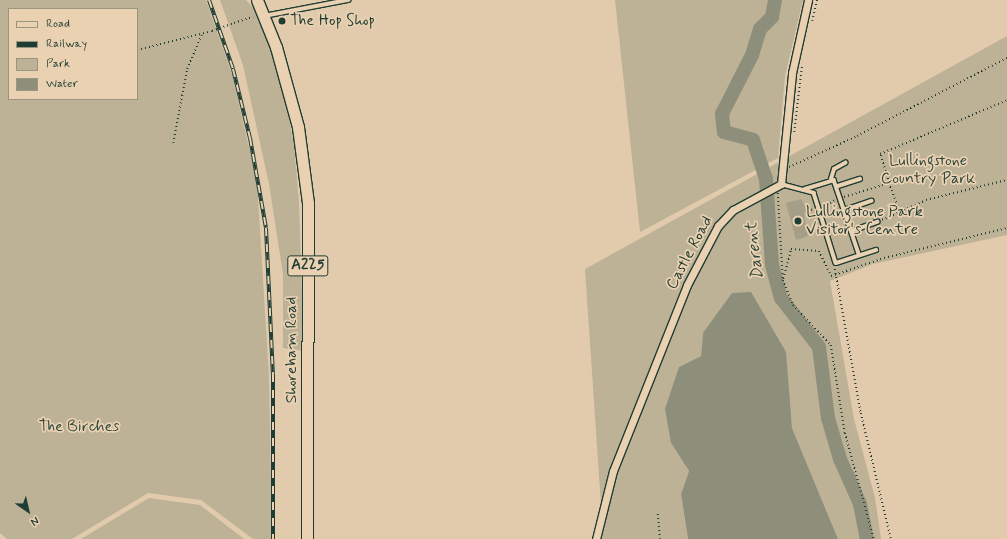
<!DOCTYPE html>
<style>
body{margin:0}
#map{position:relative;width:1007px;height:539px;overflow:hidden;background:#e1cbac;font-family:Mynerve,sans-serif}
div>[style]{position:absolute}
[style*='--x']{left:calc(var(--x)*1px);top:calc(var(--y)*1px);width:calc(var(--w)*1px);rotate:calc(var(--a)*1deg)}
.green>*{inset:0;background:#bdb196}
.water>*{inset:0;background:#8e8f7a}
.river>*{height:14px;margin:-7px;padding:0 7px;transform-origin:7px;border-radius:7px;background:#8e8f7a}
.building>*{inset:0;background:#a59f87}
.path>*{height:1.5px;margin-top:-0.75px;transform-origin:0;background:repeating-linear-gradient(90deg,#1f3d34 0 1px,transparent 0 4px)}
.roads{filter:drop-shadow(1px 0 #1f3d34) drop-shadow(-1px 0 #1f3d34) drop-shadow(0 1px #1f3d34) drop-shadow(0 -1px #1f3d34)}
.service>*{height:3.5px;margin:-1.75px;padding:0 1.75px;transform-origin:1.75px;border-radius:1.75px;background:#e9d1b1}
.minor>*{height:7px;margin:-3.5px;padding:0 3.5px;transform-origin:3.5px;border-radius:3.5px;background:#e9d1b1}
.primary>*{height:11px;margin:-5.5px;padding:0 5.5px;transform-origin:5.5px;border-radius:5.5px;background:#e9d1b1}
.rail>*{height:4px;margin-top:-2px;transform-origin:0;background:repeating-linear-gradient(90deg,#e9d1b1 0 8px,#1f3d34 0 16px);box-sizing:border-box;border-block:1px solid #1f3d34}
.path-bridge>*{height:1.5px;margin-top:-0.75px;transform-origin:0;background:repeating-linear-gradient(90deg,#1f3d34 0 1px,transparent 0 4px)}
.dots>*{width:11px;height:11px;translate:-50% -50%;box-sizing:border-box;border:2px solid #e9d1b1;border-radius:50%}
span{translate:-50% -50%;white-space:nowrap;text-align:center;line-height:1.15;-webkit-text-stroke:3.5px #e9d1b1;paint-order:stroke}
.shield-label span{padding:1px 3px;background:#e9d1b1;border:1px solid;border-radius:3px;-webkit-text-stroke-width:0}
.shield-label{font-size:15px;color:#1f3d34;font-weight:700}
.poi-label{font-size:16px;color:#1f3d34}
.left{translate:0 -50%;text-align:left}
.park-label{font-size:16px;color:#2f493e}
.street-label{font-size:16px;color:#1f3d34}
.water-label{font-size:17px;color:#30493e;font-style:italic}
.legend{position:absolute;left:8px;top:8px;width:130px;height:92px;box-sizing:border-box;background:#e9d1b1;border:1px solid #98967f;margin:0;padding:5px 7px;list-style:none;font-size:12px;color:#1f3d34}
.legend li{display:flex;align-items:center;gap:8px;height:20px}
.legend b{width:20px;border:1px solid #98967f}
.north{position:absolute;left:8px;top:491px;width:40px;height:40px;-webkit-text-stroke:3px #e9d1b1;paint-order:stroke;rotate:146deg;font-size:11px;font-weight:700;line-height:16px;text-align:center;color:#1f3d34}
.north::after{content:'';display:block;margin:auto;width:14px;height:18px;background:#1f3d34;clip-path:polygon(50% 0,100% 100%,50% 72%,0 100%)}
</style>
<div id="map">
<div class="green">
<i style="clip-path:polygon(evenodd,0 0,206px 0,232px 74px,257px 182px,269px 377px,272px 539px,253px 539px,201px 500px,148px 493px,72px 539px,7px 539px,0 533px,0 0,9px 9px,137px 9px,137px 99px,9px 99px,9px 9px)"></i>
<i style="clip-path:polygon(220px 0,246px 0,258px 13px,283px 88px,294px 144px,299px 203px,304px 351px,283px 348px,283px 274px,269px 184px,243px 65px)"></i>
<i style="clip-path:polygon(615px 0,803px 0,785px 76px,778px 158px,640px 232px)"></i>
<i style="clip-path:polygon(1007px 36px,1007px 235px,873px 264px,830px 281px,854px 419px,875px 498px,881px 539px,838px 539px,792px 428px,789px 400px,703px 333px,701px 356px,679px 367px,671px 443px,689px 471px,681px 494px,688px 539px,597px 539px,602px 520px,585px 269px)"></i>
<i style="clip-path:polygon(149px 498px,200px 505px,244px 539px,81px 539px)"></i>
</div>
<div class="water">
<i style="clip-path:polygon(751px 292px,786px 352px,792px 428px,838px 539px,688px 539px,681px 494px,689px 471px,671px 443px,665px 409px,679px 367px,701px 356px,703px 333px,732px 293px)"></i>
</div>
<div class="river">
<i style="--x:775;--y:0;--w:17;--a:100"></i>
<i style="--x:772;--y:17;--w:17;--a:135"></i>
<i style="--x:760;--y:29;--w:27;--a:107"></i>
<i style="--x:752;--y:55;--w:66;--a:117"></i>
<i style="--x:722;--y:114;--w:18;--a:84"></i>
<i style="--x:724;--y:132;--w:30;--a:15"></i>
<i style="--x:753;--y:140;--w:41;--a:71.6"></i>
<i style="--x:766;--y:179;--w:86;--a:86"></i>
<i style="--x:772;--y:265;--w:34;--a:75"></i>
<i style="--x:781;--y:298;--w:62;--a:52.2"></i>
<i style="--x:819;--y:347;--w:72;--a:82.8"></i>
<i style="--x:828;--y:418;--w:43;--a:73.7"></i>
<i style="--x:840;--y:459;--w:49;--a:66"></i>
<i style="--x:860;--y:504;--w:36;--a:79"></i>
</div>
<div class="building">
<i style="clip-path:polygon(801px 199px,808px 212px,804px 213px,808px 236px,796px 240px,786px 203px)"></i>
</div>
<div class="path">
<i style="--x:812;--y:21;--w:22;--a:-77"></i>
<i style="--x:234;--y:23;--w:20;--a:-18"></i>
<i style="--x:137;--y:50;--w:77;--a:-14.2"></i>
<i style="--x:794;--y:132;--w:68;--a:-83.3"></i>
<i style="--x:173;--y:143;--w:75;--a:-79.3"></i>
<i style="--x:187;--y:69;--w:39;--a:-67"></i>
<i style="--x:789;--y:167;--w:75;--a:-24.5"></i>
<i style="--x:857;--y:136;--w:169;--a:-27.5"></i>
<i style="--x:889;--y:183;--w:30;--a:-107"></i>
<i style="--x:880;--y:154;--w:138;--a:-23"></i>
<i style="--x:778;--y:193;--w:87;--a:86.7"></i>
<i style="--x:783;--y:280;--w:27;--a:68"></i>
<i style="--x:793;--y:305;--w:55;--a:46.5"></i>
<i style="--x:831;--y:345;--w:89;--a:81"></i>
<i style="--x:845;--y:433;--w:110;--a:74.7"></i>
<i style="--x:844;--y:197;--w:47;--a:-17.3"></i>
<i style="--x:889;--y:183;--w:30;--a:69"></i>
<i style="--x:823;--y:207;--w:14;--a:-30"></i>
<i style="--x:807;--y:209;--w:7;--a:8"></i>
<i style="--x:882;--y:220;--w:48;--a:-24.4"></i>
<i style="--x:926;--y:200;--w:83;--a:-13.9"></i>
<i style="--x:835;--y:269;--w:146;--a:79.8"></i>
<i style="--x:861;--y:413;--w:130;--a:76.6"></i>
<i style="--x:783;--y:279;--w:31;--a:-75"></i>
<i style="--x:791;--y:249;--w:28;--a:4"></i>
<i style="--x:819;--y:251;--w:28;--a:64"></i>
<i style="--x:831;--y:276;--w:56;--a:-18.8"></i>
<i style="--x:884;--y:258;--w:127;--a:-13.7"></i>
<i style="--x:658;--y:514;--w:25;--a:85"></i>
</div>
<div class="roads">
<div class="service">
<i style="--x:264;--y:16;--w:86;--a:-10.8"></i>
<i style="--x:831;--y:179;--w:10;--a:-73"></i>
<i style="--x:834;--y:169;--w:13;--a:-29"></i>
<i style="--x:781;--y:184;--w:34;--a:15"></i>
<i style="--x:814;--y:193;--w:73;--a:72.6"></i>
<i style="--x:836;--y:263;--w:42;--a:-18"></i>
<i style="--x:838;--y:186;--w:23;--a:-18"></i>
<i style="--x:805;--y:189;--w:30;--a:-17"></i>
<i style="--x:834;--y:180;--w:78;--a:71.3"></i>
<i style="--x:845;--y:210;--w:28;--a:-19"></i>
<i style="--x:852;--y:231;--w:27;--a:-20"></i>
</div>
<div class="minor">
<i style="--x:596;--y:539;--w:70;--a:-76"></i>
<i style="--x:613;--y:471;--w:200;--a:-68.3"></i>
<i style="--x:687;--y:285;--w:67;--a:-62.3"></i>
<i style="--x:718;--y:226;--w:22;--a:-47"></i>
<i style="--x:733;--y:210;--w:55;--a:-28.4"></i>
<i style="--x:781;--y:184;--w:112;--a:-84.3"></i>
<i style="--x:792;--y:73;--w:75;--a:-77.6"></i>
</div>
<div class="primary">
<i style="--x:257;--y:0;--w:51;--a:68"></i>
<i style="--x:276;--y:47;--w:83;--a:74.6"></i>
<i style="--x:298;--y:127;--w:77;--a:82.5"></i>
<i style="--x:308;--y:203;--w:336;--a:90.2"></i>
</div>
</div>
<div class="rail">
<i style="--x:209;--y:0;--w:73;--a:70.8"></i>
<i style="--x:233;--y:69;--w:71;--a:76.2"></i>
<i style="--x:250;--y:138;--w:91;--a:79.9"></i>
<i style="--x:266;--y:228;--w:146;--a:87.3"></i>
<i style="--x:273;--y:374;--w:165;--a:90"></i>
</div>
<div class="path-bridge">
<i style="--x:212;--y:31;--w:23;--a:-20"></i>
</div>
<div class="dots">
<i style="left:282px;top:21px;background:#1f3d34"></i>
<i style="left:798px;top:221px;background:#1f3d34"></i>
</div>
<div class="shield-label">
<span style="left:308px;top:266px">A225</span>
</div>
<div class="poi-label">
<span class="left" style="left:290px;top:21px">The Hop Shop</span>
<span class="left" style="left:806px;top:221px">Lullingstone Park<br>Visitor's Centre</span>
</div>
<div class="park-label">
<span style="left:928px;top:170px">Lullingstone<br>Country Park</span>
<span style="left:79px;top:427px">The Birches</span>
</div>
<div class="street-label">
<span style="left:690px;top:253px;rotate:-62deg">Castle Road</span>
<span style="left:292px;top:350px;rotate:-90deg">Shoreham Road</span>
</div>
<div class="water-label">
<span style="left:755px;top:251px;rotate:-97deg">Darent</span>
</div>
<ul class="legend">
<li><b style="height:5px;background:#e9d1b1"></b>Road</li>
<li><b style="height:5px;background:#1f3d34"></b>Railway</li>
<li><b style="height:11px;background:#bdb196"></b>Park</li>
<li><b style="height:11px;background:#8e8f7a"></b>Water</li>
</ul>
<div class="north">N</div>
</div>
